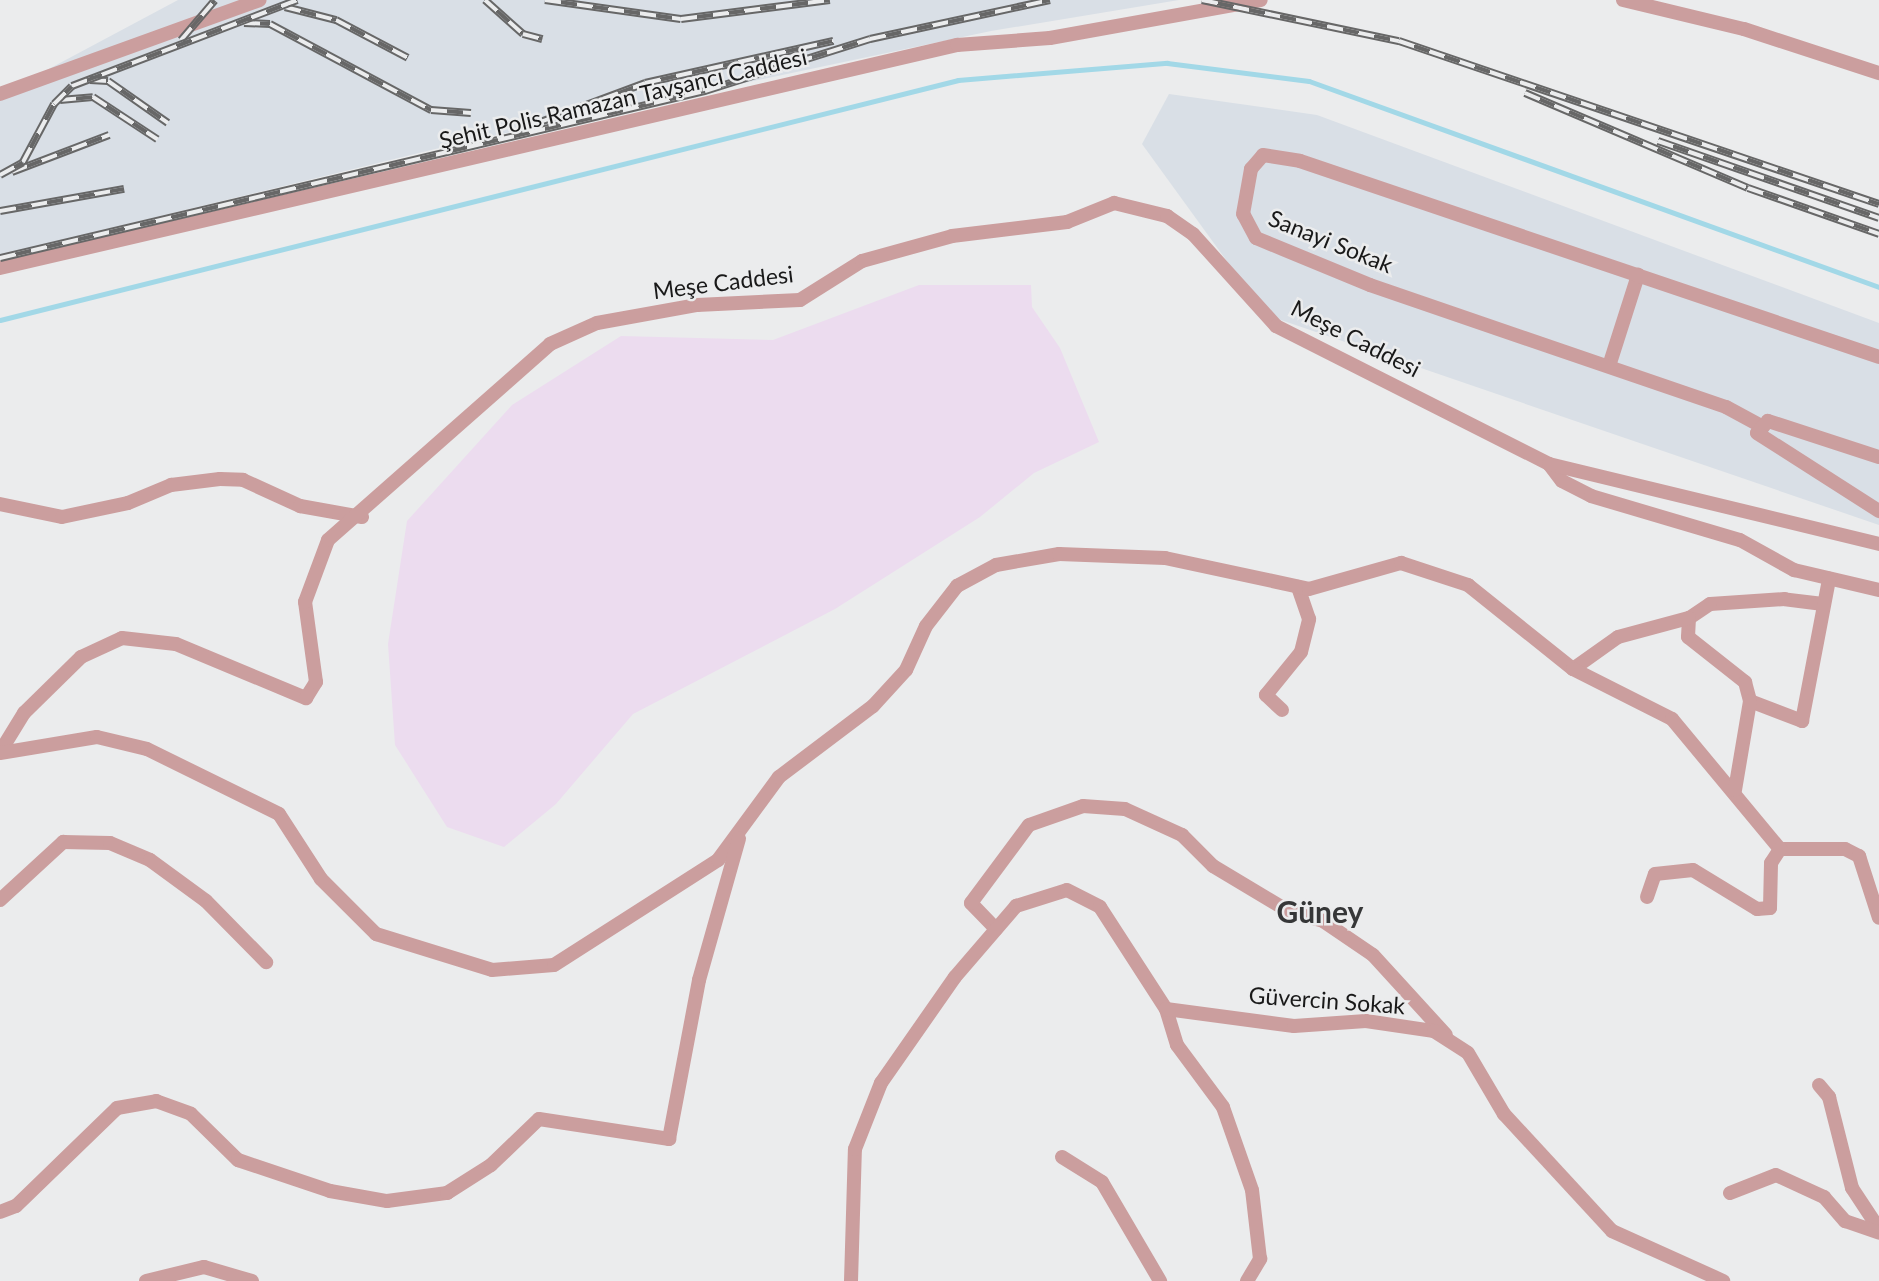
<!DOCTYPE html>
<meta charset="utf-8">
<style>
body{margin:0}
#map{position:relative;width:1879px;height:1281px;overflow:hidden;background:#ebeced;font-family:Lato,sans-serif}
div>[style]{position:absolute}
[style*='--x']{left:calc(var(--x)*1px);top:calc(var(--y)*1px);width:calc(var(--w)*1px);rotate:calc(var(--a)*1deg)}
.built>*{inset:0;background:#d9dfe6}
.education>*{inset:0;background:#ecdcef}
.stream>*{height:5px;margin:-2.5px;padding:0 2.5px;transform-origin:2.5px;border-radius:2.5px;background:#a2d8e7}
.street>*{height:14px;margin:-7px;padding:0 7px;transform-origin:7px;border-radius:7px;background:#cb9e9e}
.rail>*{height:8px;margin-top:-4px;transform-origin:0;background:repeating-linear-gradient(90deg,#ebeced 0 16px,#676767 0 32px);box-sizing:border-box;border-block:2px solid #676767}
span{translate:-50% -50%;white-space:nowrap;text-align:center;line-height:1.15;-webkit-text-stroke:5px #ebeced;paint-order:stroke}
.street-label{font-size:23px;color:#191919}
.district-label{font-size:30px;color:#363738;font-weight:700}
</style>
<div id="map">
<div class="built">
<i style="clip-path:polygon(178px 0,1179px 0,991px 31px,464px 142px,0 255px,0 95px)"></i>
<i style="clip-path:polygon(1169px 94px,1317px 115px,1879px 323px,1879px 525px,1266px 315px,1142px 144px)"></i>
</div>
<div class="education">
<i style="clip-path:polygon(919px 285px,1031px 285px,1032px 307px,1060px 348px,1099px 442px,1034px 473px,980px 517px,835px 609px,633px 714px,556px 804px,504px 847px,447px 827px,395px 745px,388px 644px,407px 521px,512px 405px,621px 336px,773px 340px)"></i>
</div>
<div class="stream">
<i style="--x:0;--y:320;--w:988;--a:-14.06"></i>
<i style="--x:958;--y:80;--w:210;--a:-4.7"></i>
<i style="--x:1167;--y:63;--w:143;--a:7.2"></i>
<i style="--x:1309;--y:81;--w:606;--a:19.87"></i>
</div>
<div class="street">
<i style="--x:1623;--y:0;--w:124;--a:13.5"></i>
<i style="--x:1744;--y:29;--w:142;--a:18.1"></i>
<i style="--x:0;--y:94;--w:276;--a:-19.9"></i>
<i style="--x:0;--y:268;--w:983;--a:-13.12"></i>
<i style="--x:957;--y:45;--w:93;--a:-4.3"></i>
<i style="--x:1050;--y:38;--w:214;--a:-10.2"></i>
<i style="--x:1609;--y:366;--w:96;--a:-72.3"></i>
<i style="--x:1763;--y:427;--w:42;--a:-151.6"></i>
<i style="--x:1726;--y:407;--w:376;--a:-161.1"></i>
<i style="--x:1370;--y:285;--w:123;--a:-157.6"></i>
<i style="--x:1256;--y:238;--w:27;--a:-118"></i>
<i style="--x:1243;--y:214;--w:46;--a:-79.9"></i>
<i style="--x:1251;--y:169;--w:18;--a:-49"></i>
<i style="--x:1263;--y:155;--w:37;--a:9"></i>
<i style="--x:1300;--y:161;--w:611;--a:18.7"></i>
<i style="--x:1879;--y:457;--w:117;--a:-162"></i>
<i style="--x:1768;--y:421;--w:16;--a:133"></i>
<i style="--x:1757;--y:433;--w:145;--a:32.6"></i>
<i style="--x:1549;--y:464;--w:21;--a:53"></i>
<i style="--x:1562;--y:481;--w:33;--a:27"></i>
<i style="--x:1591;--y:496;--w:155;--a:16.5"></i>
<i style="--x:1740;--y:540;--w:62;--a:29.1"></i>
<i style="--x:1794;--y:570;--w:87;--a:13.2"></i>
<i style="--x:0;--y:504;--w:63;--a:11.8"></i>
<i style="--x:62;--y:517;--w:67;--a:-12"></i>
<i style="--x:128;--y:503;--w:47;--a:-22.7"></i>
<i style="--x:171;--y:485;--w:49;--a:-7"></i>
<i style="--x:220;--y:479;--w:23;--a:2"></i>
<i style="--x:243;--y:480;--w:63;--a:24.5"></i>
<i style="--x:300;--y:506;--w:63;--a:10.1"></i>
<i style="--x:1823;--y:604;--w:38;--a:-173"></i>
<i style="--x:1785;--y:599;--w:75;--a:176.2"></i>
<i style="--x:1710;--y:604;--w:25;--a:146"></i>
<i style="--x:1689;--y:618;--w:19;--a:93"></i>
<i style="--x:1688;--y:637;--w:73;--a:38.3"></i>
<i style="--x:1745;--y:682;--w:20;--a:75"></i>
<i style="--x:1750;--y:701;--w:56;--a:21"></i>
<i style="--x:1802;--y:721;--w:145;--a:-79.2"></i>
<i style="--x:1573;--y:669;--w:55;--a:-35.4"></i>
<i style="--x:1618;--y:637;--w:73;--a:-15"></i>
<i style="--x:1282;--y:710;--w:22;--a:-137"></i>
<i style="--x:1266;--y:695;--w:55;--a:-50.9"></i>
<i style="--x:1301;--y:652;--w:34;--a:-76"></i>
<i style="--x:1309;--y:619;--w:34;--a:-109"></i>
<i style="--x:0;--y:752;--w:46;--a:-58.4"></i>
<i style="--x:24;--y:713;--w:80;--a:-44.5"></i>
<i style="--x:81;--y:657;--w:45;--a:-24.9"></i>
<i style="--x:122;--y:638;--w:54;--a:6.3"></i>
<i style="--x:176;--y:644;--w:141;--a:22.6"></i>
<i style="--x:306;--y:698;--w:19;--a:-58"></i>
<i style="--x:316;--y:682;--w:81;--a:-97.8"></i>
<i style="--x:305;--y:602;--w:66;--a:-69.6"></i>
<i style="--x:328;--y:540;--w:296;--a:-41.4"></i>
<i style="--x:550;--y:344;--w:51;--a:-24.1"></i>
<i style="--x:597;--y:323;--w:102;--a:-10.2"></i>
<i style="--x:697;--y:305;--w:103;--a:-2.8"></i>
<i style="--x:800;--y:300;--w:73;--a:-32.2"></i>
<i style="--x:862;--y:261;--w:93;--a:-15.5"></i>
<i style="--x:952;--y:236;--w:116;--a:-6.9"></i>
<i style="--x:1067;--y:222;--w:51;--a:-22"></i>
<i style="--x:1114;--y:203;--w:55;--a:13.8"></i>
<i style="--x:1167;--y:216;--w:32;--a:35"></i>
<i style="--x:1193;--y:234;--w:124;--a:47.9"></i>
<i style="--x:1276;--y:326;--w:306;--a:26.8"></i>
<i style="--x:1549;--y:464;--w:340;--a:13.6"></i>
<i style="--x:0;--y:753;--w:98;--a:-9.4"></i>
<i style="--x:97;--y:737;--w:51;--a:13.5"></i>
<i style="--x:147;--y:749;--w:147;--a:26.2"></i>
<i style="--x:279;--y:814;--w:77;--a:57.1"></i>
<i style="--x:321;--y:879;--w:78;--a:45"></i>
<i style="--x:376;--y:934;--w:121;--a:17.2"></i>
<i style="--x:492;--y:970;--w:62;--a:-4.6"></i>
<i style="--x:554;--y:965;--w:195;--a:-32.6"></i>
<i style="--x:718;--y:860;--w:103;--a:-53.7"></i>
<i style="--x:779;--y:777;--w:118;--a:-37.1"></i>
<i style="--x:873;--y:706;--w:49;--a:-47.5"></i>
<i style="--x:906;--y:670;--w:48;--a:-65.6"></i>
<i style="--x:926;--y:626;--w:51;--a:-52.2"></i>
<i style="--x:957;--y:586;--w:44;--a:-28.3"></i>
<i style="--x:996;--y:565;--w:64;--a:-9.9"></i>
<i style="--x:1059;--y:554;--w:106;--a:2.2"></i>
<i style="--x:1165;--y:558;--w:147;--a:12.1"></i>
<i style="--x:1309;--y:589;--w:96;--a:-15.8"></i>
<i style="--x:1401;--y:563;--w:71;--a:18.2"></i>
<i style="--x:1468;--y:585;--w:134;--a:38.7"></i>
<i style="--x:1573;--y:669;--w:111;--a:26.8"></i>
<i style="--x:1672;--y:719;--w:169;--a:50.3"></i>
<i style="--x:1780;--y:849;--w:65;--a:0"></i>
<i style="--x:1845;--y:849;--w:16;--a:27"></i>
<i style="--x:1859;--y:856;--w:65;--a:72.1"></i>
<i style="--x:1735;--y:790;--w:90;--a:-80.4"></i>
<i style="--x:1647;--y:897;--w:24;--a:-71"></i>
<i style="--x:1655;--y:874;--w:38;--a:-6"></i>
<i style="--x:1693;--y:870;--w:75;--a:31.4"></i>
<i style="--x:1757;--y:909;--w:13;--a:-4"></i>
<i style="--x:1770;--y:908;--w:45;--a:-88.7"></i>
<i style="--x:1771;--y:863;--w:17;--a:-57"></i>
<i style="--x:0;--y:900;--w:86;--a:-42.6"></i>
<i style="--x:63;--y:842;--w:47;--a:1.2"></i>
<i style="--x:110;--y:843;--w:43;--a:23"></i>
<i style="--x:150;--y:860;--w:69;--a:36.2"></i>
<i style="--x:206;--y:901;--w:86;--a:45.5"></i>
<i style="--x:996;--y:929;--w:36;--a:-134"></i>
<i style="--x:971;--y:903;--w:97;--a:-53.4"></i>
<i style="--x:1029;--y:825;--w:57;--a:-19.4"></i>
<i style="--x:1083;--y:806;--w:42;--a:4.1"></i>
<i style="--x:1125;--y:809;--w:63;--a:24.5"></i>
<i style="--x:1182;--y:835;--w:44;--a:45"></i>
<i style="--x:1213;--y:866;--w:90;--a:30.9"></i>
<i style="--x:1290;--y:912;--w:34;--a:15"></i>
<i style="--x:1323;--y:921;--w:60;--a:34.2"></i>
<i style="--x:1373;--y:955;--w:108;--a:47.6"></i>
<i style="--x:1819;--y:1085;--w:16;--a:50"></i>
<i style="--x:1829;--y:1097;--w:94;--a:75.8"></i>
<i style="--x:1852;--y:1188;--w:49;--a:56.6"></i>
<i style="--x:1062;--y:1157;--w:47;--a:32"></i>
<i style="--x:1102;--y:1182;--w:115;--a:59.6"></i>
<i style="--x:1730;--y:1193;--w:49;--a:-21.4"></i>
<i style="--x:1776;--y:1175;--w:53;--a:24.6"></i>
<i style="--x:1824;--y:1197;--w:32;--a:49"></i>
<i style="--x:1845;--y:1221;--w:36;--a:19"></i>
<i style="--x:0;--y:1212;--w:17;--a:-21"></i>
<i style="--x:16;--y:1206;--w:141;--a:-44.1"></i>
<i style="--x:117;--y:1108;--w:40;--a:-10"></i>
<i style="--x:156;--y:1101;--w:37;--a:20"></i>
<i style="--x:191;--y:1114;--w:66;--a:44.4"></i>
<i style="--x:238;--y:1160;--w:97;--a:18.6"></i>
<i style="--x:330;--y:1191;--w:58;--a:10"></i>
<i style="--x:387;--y:1201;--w:61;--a:-7.6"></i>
<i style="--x:447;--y:1193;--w:52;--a:-32.5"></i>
<i style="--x:491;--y:1165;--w:66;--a:-43.8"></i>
<i style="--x:539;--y:1119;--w:132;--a:8.7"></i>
<i style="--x:669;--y:1139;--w:162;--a:-79.3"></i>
<i style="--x:699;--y:980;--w:147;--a:-74.2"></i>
<i style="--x:146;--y:1281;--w:60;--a:-13.6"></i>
<i style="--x:204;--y:1267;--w:50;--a:16.3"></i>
<i style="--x:851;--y:1281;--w:132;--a:-88.3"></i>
<i style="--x:855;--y:1149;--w:71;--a:-68.5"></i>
<i style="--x:881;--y:1083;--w:129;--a:-55.1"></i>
<i style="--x:955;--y:977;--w:94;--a:-49.3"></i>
<i style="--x:1016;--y:906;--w:53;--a:-17.4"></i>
<i style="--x:1067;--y:890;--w:37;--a:27"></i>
<i style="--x:1100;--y:907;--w:121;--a:57.1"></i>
<i style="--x:1247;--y:1281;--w:26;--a:-59"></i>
<i style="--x:1260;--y:1259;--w:69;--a:-96.6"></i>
<i style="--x:1252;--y:1190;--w:88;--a:-109.3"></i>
<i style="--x:1223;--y:1107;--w:77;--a:-126.6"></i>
<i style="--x:1177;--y:1045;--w:38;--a:-107"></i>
<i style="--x:1166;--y:1009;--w:129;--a:7.6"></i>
<i style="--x:1294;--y:1026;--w:72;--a:-4"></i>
<i style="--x:1366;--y:1021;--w:69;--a:8.4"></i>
<i style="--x:1434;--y:1031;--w:40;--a:32.9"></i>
<i style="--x:1468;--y:1053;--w:71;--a:59.5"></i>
<i style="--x:1504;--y:1114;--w:159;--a:47.3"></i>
<i style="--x:1612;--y:1231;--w:122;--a:24.2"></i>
</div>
<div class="rail">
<i style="--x:485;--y:0;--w:51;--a:41.8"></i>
<i style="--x:523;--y:34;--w:20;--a:15"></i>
<i style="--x:545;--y:0;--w:137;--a:8"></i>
<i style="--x:681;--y:19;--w:150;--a:-7.3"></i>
<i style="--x:1202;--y:0;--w:201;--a:11.8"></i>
<i style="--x:1399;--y:41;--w:507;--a:18.76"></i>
<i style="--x:285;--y:7;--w:53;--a:14.3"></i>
<i style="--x:336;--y:20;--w:81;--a:27.8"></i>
<i style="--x:244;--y:23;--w:26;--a:2"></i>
<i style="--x:270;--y:24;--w:183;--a:28.1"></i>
<i style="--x:431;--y:110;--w:40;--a:4.3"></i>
<i style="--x:181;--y:40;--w:52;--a:-49.6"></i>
<i style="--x:90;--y:80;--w:18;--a:3"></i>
<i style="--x:108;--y:81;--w:73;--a:35"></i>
<i style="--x:1525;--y:93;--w:242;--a:23.1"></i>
<i style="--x:1748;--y:188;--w:139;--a:19.3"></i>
<i style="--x:60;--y:100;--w:33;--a:-5"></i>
<i style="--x:93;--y:97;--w:77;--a:33.3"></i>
<i style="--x:543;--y:121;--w:109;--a:-20.4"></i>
<i style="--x:645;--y:83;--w:193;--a:-12.6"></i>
<i style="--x:1658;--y:141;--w:234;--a:19.2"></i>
<i style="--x:12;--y:172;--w:104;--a:-20.9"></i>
<i style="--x:0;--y:175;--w:26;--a:-29"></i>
<i style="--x:23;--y:162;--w:66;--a:-61.9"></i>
<i style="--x:54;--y:104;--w:25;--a:-45"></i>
<i style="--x:72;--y:86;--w:241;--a:-20.9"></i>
<i style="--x:0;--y:211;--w:126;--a:-10.1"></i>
<i style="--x:0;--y:258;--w:725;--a:-13.33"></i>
<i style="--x:705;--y:91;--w:173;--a:-17.5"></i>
<i style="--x:870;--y:39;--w:184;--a:-12.2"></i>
</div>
<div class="street-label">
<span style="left:623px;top:98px;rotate:-13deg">Şehit Polis Ramazan Tavşancı Caddesi</span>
<span style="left:1331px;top:241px;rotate:22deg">Sanayi Sokak</span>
<span style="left:723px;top:282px;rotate:-7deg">Meşe Caddesi</span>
<span style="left:1356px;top:338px;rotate:27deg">Meşe Caddesi</span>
<span style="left:1327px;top:1000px;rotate:4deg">Güvercin Sokak</span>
</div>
<div class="district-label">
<span style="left:1320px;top:911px">Güney</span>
</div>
</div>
